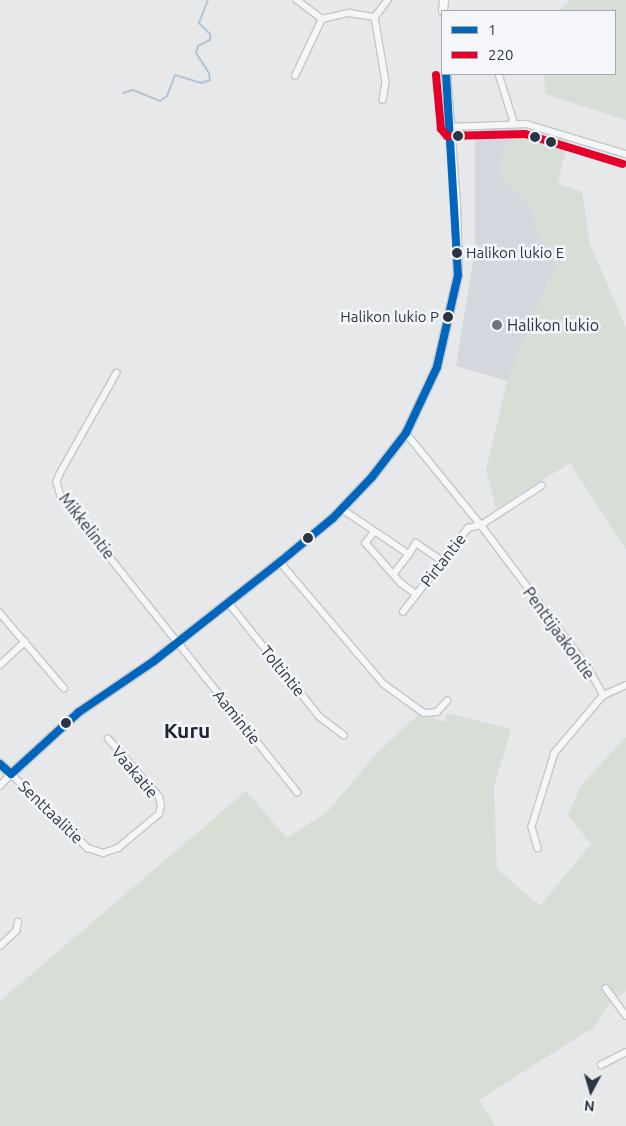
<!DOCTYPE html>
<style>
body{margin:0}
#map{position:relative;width:626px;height:1126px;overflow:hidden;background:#e6e8ea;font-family:Ubuntu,sans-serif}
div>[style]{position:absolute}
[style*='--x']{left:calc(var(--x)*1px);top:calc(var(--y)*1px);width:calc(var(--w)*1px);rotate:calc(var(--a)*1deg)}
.built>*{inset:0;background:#d4d7dd}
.green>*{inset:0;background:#d6ded6}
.stream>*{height:2px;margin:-1px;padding:0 1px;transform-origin:1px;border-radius:1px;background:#b4c4d5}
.roads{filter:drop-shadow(1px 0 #c4c6c8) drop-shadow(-1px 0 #c4c6c8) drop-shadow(0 1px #c4c6c8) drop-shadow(0 -1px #c4c6c8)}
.street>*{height:5.5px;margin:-2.75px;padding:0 2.75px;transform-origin:2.75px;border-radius:2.75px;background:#f5f6f7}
.secondary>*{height:8px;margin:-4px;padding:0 4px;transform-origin:4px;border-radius:4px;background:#f8f8f8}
.bus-1>*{height:8px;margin:-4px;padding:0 4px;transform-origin:4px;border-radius:4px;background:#0065bd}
.bus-2>*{height:8px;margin:-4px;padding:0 4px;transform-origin:4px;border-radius:4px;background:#e4002b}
.dots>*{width:14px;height:14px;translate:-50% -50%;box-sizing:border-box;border:2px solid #f4f6f9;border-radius:50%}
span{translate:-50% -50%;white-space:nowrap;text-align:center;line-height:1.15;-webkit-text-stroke:5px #f4f6f9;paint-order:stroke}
.bus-label{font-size:15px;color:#2b3445}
.left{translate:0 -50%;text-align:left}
.right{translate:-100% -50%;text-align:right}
.poi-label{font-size:16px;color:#2b3445}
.street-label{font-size:16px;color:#2b3445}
.district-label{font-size:21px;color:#1d2536;font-weight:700}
.legend{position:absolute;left:441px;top:10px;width:175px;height:65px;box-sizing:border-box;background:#f4f6f9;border:1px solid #a4a8b1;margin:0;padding:6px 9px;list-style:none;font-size:15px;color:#2b3445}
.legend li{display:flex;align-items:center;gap:10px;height:25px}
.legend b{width:25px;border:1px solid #a4a8b1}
.north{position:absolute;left:566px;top:1066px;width:50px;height:50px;-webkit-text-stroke:4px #f4f6f9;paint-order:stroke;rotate:186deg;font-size:14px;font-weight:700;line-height:20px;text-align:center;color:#2b3445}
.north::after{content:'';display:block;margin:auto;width:18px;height:22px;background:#2b3445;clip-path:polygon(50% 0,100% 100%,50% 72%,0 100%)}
</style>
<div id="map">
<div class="built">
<i style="clip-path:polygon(519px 128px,502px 152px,501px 176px,532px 208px,539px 237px,557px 262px,507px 381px,456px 366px,475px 250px,475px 131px)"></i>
</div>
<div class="green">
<i style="clip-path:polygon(569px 0,626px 0,626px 120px,545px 94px,544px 74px,615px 74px,615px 11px,560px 11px)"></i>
<i style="clip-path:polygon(519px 128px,568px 140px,558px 184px,582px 192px,590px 244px,626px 328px,626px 550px,570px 463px,496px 509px,486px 470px,507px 381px,557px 262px,539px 237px,532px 208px,501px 176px,502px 152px)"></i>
<i style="clip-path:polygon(447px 713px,511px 729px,494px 787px,497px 869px,540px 906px,591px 844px,568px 815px,581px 785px,626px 737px,626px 991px,609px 1004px,594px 1027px,479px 1100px,495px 1126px,0 1126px,0 1001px,246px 791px,287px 838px,328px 811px,376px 754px,419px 714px,445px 722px)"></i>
</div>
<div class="stream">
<i style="--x:123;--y:93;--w:10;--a:-17"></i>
<i style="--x:133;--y:90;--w:29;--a:22"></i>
<i style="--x:160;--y:101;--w:9;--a:-36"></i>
<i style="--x:167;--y:96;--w:22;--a:-69"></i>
<i style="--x:175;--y:75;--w:27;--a:17"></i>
<i style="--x:201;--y:83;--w:9;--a:-18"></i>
<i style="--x:210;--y:80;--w:7;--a:-98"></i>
<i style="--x:209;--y:73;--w:24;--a:-123"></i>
<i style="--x:196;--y:53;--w:7;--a:-74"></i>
<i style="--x:198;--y:46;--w:13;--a:-27"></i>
<i style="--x:210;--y:40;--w:6;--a:-90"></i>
<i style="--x:210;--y:34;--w:16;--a:-135"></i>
<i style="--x:199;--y:23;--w:25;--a:-69"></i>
</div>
<div class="roads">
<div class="street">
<i style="--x:297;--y:0;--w:31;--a:37"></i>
<i style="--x:322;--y:19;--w:28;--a:-13"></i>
<i style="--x:349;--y:13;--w:26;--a:9"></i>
<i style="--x:375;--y:17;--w:21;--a:-53"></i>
<i style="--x:375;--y:17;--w:66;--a:80.4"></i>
<i style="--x:386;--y:82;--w:18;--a:99"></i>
<i style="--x:499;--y:74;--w:50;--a:72.6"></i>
<i style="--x:295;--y:76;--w:63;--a:-64.7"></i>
<i style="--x:451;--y:127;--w:75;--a:-2.3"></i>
<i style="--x:526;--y:124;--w:104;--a:16.7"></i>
<i style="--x:117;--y:373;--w:116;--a:119.4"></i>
<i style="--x:60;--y:474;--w:9;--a:111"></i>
<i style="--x:57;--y:482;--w:15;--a:74"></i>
<i style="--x:61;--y:496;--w:379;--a:51.4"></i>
<i style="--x:406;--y:433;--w:119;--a:50.8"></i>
<i style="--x:481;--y:525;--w:176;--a:53.1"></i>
<i style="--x:587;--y:666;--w:34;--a:60"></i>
<i style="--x:604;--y:695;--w:76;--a:130.2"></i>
<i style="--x:555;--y:753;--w:77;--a:107.3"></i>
<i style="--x:532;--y:827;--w:22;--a:74"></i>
<i style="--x:342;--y:509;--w:81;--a:33.9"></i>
<i style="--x:409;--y:554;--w:13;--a:-58"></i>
<i style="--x:416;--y:543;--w:30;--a:34"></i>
<i style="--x:374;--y:533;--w:13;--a:129"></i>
<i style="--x:366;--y:543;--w:53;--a:48.8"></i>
<i style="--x:401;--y:583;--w:19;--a:36"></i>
<i style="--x:280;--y:562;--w:160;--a:49.6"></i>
<i style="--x:384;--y:684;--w:49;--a:35.9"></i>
<i style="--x:424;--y:713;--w:13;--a:-4"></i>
<i style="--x:437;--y:712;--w:15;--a:-48"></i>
<i style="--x:393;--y:575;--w:26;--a:-53"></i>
<i style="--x:228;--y:602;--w:147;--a:51.3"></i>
<i style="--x:320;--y:717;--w:30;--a:37"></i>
<i style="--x:403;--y:612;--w:106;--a:-52.3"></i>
<i style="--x:468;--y:528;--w:13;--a:-13"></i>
<i style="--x:481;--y:525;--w:72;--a:-33"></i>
<i style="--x:0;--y:613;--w:99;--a:49.5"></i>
<i style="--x:0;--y:665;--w:34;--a:-43"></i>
<i style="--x:604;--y:695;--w:24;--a:-24"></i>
<i style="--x:0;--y:786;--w:16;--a:-47"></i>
<i style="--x:11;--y:774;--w:107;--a:43.9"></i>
<i style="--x:88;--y:848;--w:16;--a:18"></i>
<i style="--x:103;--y:853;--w:16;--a:-18"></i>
<i style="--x:118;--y:848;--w:53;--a:-39.7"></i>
<i style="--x:159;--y:814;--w:8;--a:-76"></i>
<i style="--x:161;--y:806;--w:9;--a:-103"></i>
<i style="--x:159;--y:797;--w:77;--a:-131.3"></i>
<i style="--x:0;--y:946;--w:22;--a:-43"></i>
<i style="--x:16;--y:931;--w:9;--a:-77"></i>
<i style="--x:606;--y:988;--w:34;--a:54"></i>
<i style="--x:601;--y:1065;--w:28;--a:-27"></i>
</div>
<div class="secondary">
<i style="--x:443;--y:11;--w:11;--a:-85"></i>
<i style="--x:0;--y:764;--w:15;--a:42"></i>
<i style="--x:11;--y:774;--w:92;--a:-42.4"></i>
<i style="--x:79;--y:712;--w:91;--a:-34.2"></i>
<i style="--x:154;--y:661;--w:160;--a:-38.2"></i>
<i style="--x:280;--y:562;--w:69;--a:-39.7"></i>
<i style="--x:333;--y:518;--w:57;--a:-46.4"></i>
<i style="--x:372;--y:477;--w:56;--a:-52.3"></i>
<i style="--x:406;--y:433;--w:73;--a:-64.8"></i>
<i style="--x:437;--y:367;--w:94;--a:-77.1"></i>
<i style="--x:458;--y:275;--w:72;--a:-91.6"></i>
<i style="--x:456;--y:203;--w:129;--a:-94.4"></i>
</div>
</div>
<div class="bus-1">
<i style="--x:0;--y:764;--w:15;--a:42"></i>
<i style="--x:11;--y:774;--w:92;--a:-42.4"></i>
<i style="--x:79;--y:712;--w:91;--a:-34.2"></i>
<i style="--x:154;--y:661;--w:160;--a:-38.2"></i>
<i style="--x:280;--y:562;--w:69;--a:-39.7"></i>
<i style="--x:333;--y:518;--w:57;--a:-46.4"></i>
<i style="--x:372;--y:477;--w:56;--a:-52.3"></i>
<i style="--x:406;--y:433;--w:73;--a:-64.8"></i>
<i style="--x:437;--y:367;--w:94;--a:-77.1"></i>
<i style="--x:458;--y:275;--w:201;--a:-93.4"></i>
</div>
<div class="bus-2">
<i style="--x:436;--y:75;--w:54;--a:84.7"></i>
<i style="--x:441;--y:129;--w:9;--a:49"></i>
<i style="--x:447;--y:136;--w:78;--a:-1.5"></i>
<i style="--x:525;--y:134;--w:102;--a:17"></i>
</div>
<div class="dots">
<i style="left:458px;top:136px;background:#2b3445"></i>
<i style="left:535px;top:137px;background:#2b3445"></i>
<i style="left:551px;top:142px;background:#2b3445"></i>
<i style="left:457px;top:253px;background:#2b3445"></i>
<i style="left:448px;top:317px;background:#2b3445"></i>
<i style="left:497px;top:325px;background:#6c737f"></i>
<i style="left:308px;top:538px;background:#2b3445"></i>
<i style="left:66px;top:723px;background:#2b3445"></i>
</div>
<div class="bus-label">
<span class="left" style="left:466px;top:253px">Halikon lukio E</span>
<span class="right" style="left:439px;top:317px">Halikon lukio P</span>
</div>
<div class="poi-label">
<span class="left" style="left:507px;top:325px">Halikon lukio</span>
</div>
<div class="street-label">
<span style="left:87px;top:526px;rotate:52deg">Mikkelintie</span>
<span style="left:443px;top:560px;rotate:-52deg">Pirtantie</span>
<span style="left:559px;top:633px;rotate:54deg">Penttijaakontie</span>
<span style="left:283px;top:671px;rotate:51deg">Toltintie</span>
<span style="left:237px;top:717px;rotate:51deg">Aamintie</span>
<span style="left:135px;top:772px;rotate:50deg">Vaakatie</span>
<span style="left:51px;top:812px;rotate:44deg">Senttaalitie</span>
</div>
<div class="district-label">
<span style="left:187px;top:730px">Kuru</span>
</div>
<ul class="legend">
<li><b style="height:6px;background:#0065bd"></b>1</li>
<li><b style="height:6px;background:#e4002b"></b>220</li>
</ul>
<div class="north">N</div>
</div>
